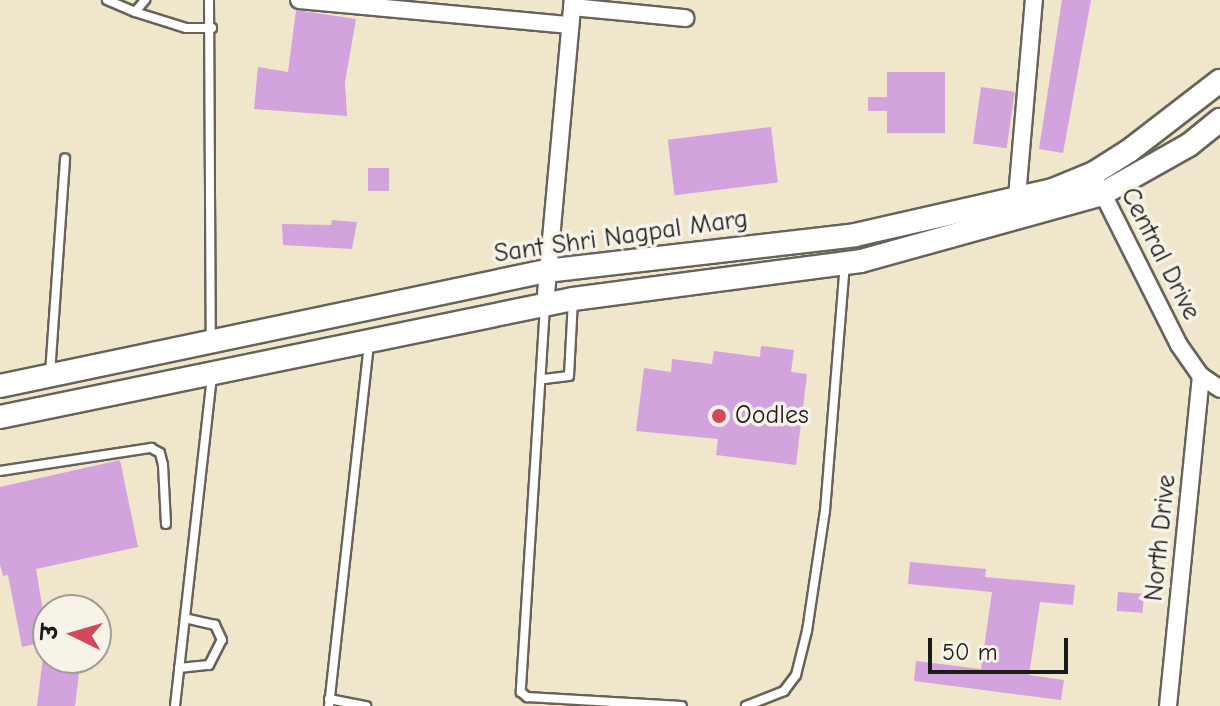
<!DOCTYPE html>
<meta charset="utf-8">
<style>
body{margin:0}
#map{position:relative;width:1220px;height:706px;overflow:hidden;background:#f0e6cc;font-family:"Comic Neue","Playpen Sans Deva",sans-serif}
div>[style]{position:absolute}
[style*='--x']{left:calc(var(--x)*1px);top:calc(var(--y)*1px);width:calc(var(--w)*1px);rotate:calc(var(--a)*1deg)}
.building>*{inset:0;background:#d2a3dc;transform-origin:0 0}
.roads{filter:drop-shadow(2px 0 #66635a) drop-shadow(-2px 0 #66635a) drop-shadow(0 2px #66635a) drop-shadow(0 -2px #66635a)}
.service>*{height:8px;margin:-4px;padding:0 4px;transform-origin:4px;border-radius:4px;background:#fff}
.minor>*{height:16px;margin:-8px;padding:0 8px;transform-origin:8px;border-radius:8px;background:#fff}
.secondary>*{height:22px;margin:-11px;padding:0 11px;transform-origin:11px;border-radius:11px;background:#fff}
.dots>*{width:22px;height:22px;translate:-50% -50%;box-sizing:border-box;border:4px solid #f7f3e8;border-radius:50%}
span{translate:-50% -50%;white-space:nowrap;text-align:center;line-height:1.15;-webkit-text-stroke:7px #f7f3e8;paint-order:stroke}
.street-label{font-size:26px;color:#1c1c1c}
.poi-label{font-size:26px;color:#1c1c1c}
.left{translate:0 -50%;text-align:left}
.north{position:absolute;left:32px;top:594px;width:80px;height:80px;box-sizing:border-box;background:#f7f3e8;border:2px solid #9f9d96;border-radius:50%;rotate:275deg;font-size:22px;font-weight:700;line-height:32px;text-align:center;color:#1c1c1c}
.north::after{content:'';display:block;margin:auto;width:28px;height:36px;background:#d1495b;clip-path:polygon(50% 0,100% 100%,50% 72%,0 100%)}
.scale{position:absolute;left:928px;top:638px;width:140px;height:36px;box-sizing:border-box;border:4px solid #1c1c1c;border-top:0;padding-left:10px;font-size:24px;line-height:28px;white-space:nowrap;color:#1c1c1c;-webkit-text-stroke:6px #f7f3e8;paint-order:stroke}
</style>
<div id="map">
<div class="building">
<i style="clip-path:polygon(1062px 0,1091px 0,1063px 153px,1039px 149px)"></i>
<i style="clip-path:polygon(296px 10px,356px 19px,345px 82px,347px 116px,254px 109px,258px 67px,288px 72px)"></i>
<i style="clip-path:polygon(887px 72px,945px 72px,945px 133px,887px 133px,887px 111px,868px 111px,868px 97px,887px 97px)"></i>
<i style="left:981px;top:87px;width:34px;height:57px;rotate:8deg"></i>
<i style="left:771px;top:127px;width:56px;height:104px;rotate:83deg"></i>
<i style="left:368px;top:168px;width:21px;height:23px"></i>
<i style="clip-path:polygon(332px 220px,357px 222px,352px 249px,283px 245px,282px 224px,331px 225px)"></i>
<i style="clip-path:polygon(761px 346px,794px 350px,791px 372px,807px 374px,796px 465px,716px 455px,718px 439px,636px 431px,644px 368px,671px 372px,672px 359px,712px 364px,714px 351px,760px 357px)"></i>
<i style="clip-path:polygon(120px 460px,138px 547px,36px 569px,48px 641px,22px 647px,8px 575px,3px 576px,0 564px,0 487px)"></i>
<i style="clip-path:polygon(910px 562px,986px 569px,985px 577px,1075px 585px,1073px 605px,1040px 602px,1029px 675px,1064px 680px,1061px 700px,914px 681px,916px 661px,981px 669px,992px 592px,908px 584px)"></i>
<i style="left:1118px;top:592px;width:26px;height:19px;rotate:4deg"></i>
<i style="clip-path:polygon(43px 658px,81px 658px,75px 706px,37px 706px)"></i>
</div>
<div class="roads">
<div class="service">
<i style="--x:107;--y:0;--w:30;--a:23"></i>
<i style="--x:135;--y:12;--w:16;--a:-50"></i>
<i style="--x:209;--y:0;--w:341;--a:89.7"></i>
<i style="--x:135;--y:12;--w:53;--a:17.4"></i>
<i style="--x:186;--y:28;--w:26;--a:0"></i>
<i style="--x:545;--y:306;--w:387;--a:93.6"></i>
<i style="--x:521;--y:692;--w:8;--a:40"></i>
<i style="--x:527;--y:697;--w:155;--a:3.3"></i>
<i style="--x:50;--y:374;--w:216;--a:-86"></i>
<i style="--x:544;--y:379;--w:25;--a:-7"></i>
<i style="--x:569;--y:376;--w:76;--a:-87"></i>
<i style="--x:0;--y:471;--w:153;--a:-8.7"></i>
<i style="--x:151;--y:448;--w:10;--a:29"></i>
<i style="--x:160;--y:453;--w:12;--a:76"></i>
<i style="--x:163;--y:465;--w:59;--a:87.1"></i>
<i style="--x:179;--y:668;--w:30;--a:-6"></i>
<i style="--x:209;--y:665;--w:28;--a:-63"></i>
<i style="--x:222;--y:640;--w:17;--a:-115"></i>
<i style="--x:215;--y:625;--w:31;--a:-167"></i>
<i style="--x:329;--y:699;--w:38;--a:11"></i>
<i style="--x:175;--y:706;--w:331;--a:-83.6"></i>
<i style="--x:329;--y:706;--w:364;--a:-83.7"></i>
<i style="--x:746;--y:706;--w:41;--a:-21.5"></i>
<i style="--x:784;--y:691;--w:20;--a:-53"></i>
<i style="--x:796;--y:675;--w:45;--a:-76"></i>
<i style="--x:807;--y:631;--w:121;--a:-81.5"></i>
<i style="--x:825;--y:511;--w:247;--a:-85.4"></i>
</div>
<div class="minor">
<i style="--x:299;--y:0;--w:272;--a:5.3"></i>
<i style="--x:572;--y:7;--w:114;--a:5.6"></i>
<i style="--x:1099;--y:186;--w:178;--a:63.3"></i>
<i style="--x:1179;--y:345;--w:38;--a:55"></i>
<i style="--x:1201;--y:376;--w:23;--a:34"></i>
<i style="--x:1017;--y:197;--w:198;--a:-85.1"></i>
<i style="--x:545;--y:305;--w:306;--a:-84.8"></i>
<i style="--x:1168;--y:706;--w:332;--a:-84.3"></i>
</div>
<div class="secondary">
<i style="--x:0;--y:386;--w:558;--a:-11.89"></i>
<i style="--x:546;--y:271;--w:311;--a:-6.6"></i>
<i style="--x:855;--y:235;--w:203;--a:-12.8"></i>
<i style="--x:1053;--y:190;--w:44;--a:-22.5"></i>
<i style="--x:1094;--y:173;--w:41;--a:-32.2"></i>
<i style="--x:1129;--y:151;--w:115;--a:-37.6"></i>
<i style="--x:0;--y:417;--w:585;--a:-11.64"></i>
<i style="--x:573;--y:299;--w:290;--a:-7.5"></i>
<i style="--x:861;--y:261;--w:250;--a:-15.5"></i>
<i style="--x:1102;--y:194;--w:100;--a:-29.4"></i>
<i style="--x:1189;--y:145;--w:40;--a:-39"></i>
</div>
</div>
<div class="dots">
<i style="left:719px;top:416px;background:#d1495b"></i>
</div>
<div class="street-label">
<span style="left:621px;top:237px;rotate:-8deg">Sant Shri Nagpal Marg</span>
<span style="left:1160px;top:254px;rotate:63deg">Central Drive</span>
<span style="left:1161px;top:538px;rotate:-84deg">North Drive</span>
</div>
<div class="poi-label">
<span class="left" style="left:735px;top:416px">Oodles</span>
</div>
<div class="north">उ</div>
<div class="scale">50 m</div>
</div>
